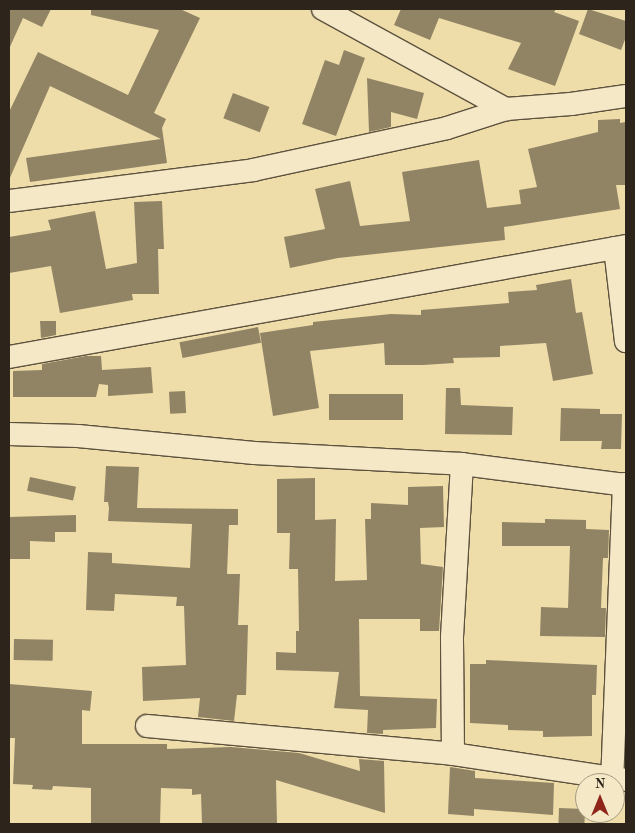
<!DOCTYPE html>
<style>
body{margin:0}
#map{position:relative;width:635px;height:833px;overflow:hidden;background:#eedca9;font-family:"Old Standard TT",serif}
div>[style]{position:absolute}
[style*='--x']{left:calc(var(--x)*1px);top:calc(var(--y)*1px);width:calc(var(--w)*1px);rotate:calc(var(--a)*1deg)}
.building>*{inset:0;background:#918465;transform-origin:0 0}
.roads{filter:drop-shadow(1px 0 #5d523e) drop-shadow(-1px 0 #5d523e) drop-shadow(0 1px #5d523e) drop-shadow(0 -1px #5d523e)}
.minor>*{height:22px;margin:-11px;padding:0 11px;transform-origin:11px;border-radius:11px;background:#f4e8c7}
span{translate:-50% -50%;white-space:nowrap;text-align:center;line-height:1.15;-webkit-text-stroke:4px #f4e8c7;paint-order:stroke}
.frame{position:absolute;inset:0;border:10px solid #2d241b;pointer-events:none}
.north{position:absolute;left:575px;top:773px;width:50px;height:50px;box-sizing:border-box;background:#f4e8c7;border:1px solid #a49a82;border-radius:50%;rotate:0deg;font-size:14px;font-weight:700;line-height:20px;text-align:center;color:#2d241b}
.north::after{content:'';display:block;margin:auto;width:18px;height:22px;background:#8f2418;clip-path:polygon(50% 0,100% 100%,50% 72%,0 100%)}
</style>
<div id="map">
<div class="building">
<i style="clip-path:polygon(9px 9px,51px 9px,42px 27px,23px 18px,9px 49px)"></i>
<i style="clip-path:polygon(91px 9px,180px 9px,200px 18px,154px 113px,166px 119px,162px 128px,167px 163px,30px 182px,26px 158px,161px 139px,50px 86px,9px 180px,9px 112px,38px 52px,128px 95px,159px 30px,91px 15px)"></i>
<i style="clip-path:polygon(401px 9px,556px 9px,554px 12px,579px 21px,555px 86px,508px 69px,521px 43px,439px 18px,430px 40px,394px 25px)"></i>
<i style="clip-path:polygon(588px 9px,626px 21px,626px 37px,621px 50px,579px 34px)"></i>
<i style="clip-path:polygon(344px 50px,365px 58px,336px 136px,302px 124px,325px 60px,339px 65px)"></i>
<i style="clip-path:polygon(367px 78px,424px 93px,417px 119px,391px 112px,391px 127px,369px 132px)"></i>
<i style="left:233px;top:93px;width:39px;height:27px;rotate:21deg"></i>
<i style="clip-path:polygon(620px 119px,620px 123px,626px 122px,626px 185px,616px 185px,620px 209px,504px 227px,505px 240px,338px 258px,290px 268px,284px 237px,325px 229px,315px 189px,350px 181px,360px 226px,410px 221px,402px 172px,479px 160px,487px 208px,521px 204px,519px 190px,537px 187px,528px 149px,598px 132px,598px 120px)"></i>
<i style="clip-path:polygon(162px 201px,164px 249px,158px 249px,159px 294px,132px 294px,133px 300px,60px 313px,51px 266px,9px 273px,9px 237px,51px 230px,48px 220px,95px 211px,106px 269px,137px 263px,134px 202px)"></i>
<i style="clip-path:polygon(571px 279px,576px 313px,582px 312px,593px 374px,553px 381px,546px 343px,500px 346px,500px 357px,453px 358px,454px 363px,423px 365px,385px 365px,384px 343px,310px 351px,319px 408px,273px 416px,260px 333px,313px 325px,313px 322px,391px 314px,421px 315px,421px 310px,509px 303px,508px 292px,537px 290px,536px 285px)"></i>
<i style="clip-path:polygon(40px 321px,56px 321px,56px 335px,41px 338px)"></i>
<i style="left:258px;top:327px;width:16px;height:80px;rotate:79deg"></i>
<i style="clip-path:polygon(86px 356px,101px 356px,102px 370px,151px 367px,153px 393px,108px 396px,108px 385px,99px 384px,96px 397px,13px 397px,13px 371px,42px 370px,42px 364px)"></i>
<i style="clip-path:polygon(446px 388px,460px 388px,461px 405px,513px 407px,512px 435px,445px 434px)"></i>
<i style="left:185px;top:391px;width:22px;height:16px;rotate:87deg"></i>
<i style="left:403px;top:394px;width:26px;height:74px;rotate:90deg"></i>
<i style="clip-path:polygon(561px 408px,600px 409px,600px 414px,622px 414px,621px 449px,601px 449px,602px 441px,560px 441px)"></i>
<i style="clip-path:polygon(106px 466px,139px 467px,137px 508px,238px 509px,238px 525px,229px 525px,227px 574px,240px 574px,238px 625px,248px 625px,246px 695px,237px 695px,234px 721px,198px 717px,200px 698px,143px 701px,142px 667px,186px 665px,184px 606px,176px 606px,177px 597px,115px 594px,114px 611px,86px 610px,88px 552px,112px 553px,112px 563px,190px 568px,192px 524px,108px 521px,109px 508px,108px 502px,104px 502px)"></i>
<i style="left:30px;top:477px;width:47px;height:14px;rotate:12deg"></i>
<i style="clip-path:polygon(315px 478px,315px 520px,336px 519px,335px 581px,367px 580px,365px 519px,371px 519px,371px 503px,408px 505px,408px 487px,443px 486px,444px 527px,420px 528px,421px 564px,443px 567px,439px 631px,420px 631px,420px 619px,359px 619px,360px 696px,437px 699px,436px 728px,383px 730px,383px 734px,367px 733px,368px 710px,334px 708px,339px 672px,276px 670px,276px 652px,296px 653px,296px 631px,299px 631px,298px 569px,289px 569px,290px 533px,277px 533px,277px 479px)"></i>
<i style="clip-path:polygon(76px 515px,76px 532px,55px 532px,55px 542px,30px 541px,30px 559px,9px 559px,9px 517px)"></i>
<i style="clip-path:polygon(545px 519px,586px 520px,586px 529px,609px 530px,608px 558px,603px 558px,601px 608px,606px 608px,605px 637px,540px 636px,541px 607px,568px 608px,570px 546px,502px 546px,502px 522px,545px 523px)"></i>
<i style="left:14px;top:639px;width:39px;height:21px;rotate:1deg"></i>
<i style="clip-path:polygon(486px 660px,597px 665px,596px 695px,592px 695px,592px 736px,543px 737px,543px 731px,508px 730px,508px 725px,470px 723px,470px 664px,486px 664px)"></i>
<i style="clip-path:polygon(9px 684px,92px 691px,90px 711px,82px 710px,82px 744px,167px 744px,167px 749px,231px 747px,299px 753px,360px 771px,359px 759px,384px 761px,385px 813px,276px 780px,277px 824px,202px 824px,201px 794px,192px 795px,192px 789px,161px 788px,160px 824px,91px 824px,91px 788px,53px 786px,52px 790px,32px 789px,33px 785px,13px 784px,15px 738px,9px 738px)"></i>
<i style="clip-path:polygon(450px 767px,475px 771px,475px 778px,554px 783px,553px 815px,474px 809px,474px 816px,448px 814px)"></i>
<i style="left:559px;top:808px;width:26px;height:16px;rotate:2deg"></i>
</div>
<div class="roads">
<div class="minor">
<i style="--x:323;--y:9;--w:209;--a:28.7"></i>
<i style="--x:9;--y:201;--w:246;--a:-7.2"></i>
<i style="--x:253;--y:170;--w:198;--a:-12.2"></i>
<i style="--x:447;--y:128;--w:62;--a:-17.9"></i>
<i style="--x:506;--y:109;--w:65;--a:-4.4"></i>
<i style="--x:571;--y:104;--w:56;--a:-8.3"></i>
<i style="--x:615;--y:248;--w:94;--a:83.3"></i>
<i style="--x:9;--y:357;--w:627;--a:-10.2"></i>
<i style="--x:9;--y:434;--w:69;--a:1.7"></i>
<i style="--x:78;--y:436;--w:177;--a:5.5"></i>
<i style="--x:254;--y:453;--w:208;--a:3"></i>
<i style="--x:462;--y:464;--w:165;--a:7.3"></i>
<i style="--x:624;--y:484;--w:294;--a:92.3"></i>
<i style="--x:612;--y:778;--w:14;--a:8"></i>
<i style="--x:147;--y:726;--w:307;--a:5.2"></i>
<i style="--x:453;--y:754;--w:161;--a:8.6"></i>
<i style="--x:453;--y:754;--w:117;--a:-90.5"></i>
<i style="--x:452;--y:637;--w:173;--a:-86.7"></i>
</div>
</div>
<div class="frame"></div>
<div class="north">N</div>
</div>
